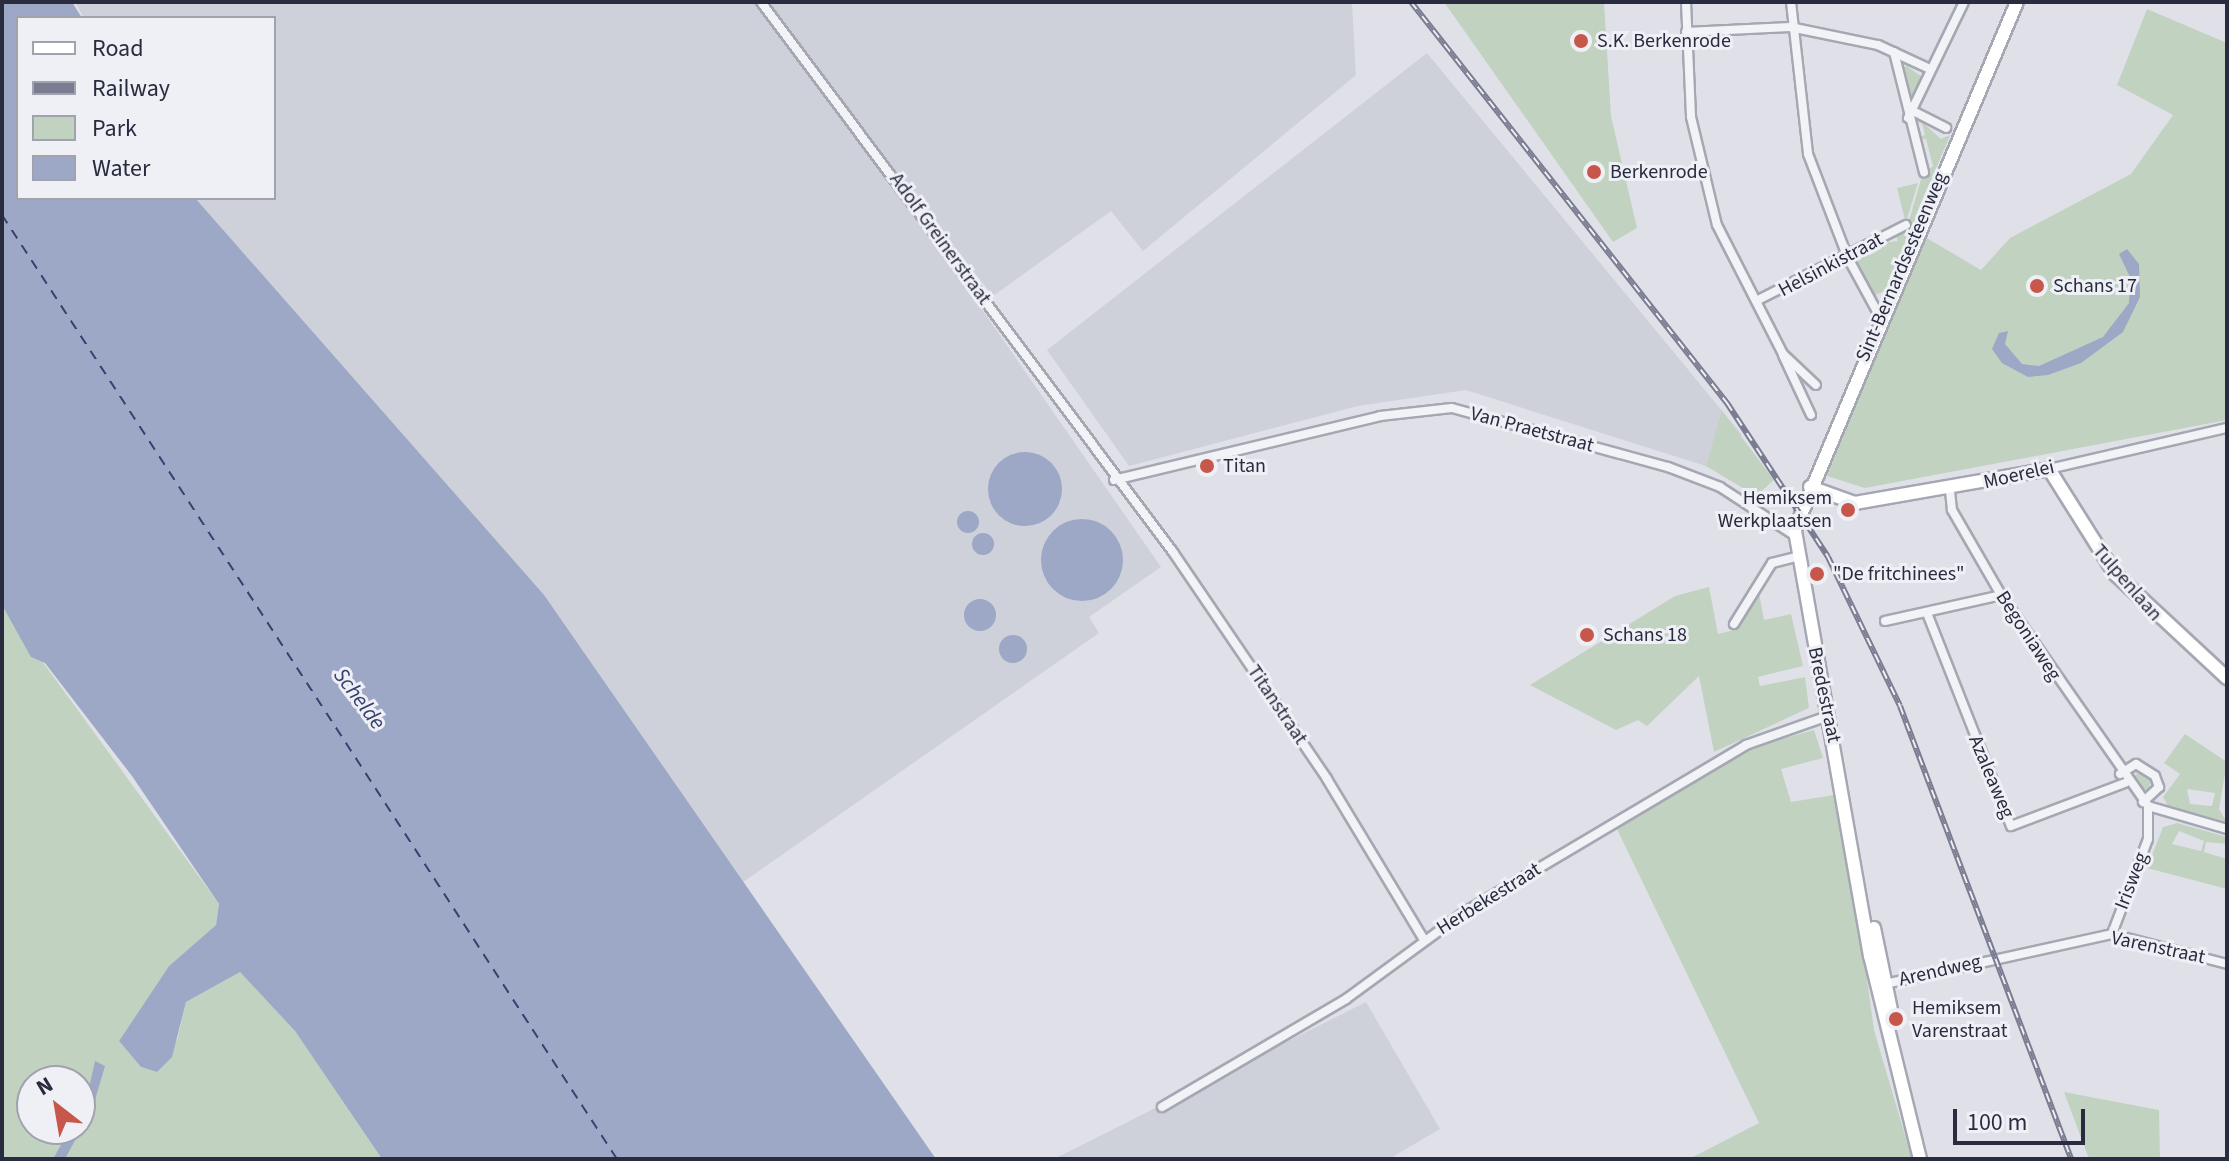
<!DOCTYPE html>
<style>
body{margin:0}
#map{position:relative;width:2229px;height:1161px;overflow:hidden;background:#e0e1e8;font-family:"Source Sans 3",sans-serif}
div>[style]{position:absolute}
[style*='--x']{left:calc(var(--x)*1px);top:calc(var(--y)*1px);width:calc(var(--w)*1px);rotate:calc(var(--a)*1deg)}
.built>*{inset:0;background:#ced0da}
.green>*{inset:0;background:#c2d2c1}
.round{border-radius:50%}
.water>*{inset:0;background:#9da7c6}
.ferry>*{height:2px;margin-top:-1px;transform-origin:0;background:repeating-linear-gradient(90deg,#364170 0 10px,transparent 0 18px)}
.roads{filter:drop-shadow(2px 0 #a5a7b2) drop-shadow(-2px 0 #a5a7b2) drop-shadow(0 2px #a5a7b2) drop-shadow(0 -2px #a5a7b2)}
.street>*{height:8px;margin:-4px;padding:0 4px;transform-origin:4px;border-radius:4px;background:#f2f3f7}
.secondary>*{height:12px;margin:-6px;padding:0 6px;transform-origin:6px;border-radius:6px;background:#fff}
.rail>*{height:6px;margin-top:-3px;transform-origin:0;background:repeating-linear-gradient(90deg,#eff0f6 0 9px,#7a7d91 0 18px);box-sizing:border-box;border-block:2px solid #7a7d91}
.dots>*{width:22px;height:22px;translate:-50% -50%;box-sizing:border-box;border:4px solid #eff0f6;border-radius:50%}
span{translate:-50% -50%;white-space:nowrap;text-align:center;line-height:1.15;-webkit-text-stroke:6px #eff0f6;paint-order:stroke}
.poi-label{font-size:20px;color:#292c3f}
.left{translate:0 -50%;text-align:left}
.right{translate:-100% -50%;text-align:right}
.street-label{font-size:20px;color:#292c3f}
.water-label{font-size:22px;color:#364170;font-style:italic}
.frame{position:absolute;inset:0;border:4px solid #292c3f;pointer-events:none}
.legend{position:absolute;left:16px;top:16px;width:260px;height:184px;box-sizing:border-box;background:#eff0f6;border:2px solid #a0a2ad;margin:0;padding:10px 14px;list-style:none;font-size:24px;color:#292c3f}
.legend li{display:flex;align-items:center;gap:16px;height:40px}
.legend b{width:40px;border:2px solid #a0a2ad}
.north{position:absolute;left:16px;top:1065px;width:80px;height:80px;box-sizing:border-box;background:#eff0f6;border:2px solid #a0a2ad;border-radius:50%;rotate:329deg;font-size:22px;font-weight:700;line-height:32px;text-align:center;color:#292c3f}
.north::after{content:'';display:block;margin:auto;width:28px;height:36px;background:#c7574b;clip-path:polygon(50% 0,100% 100%,50% 72%,0 100%)}
.scale{position:absolute;left:1953px;top:1109px;width:132px;height:36px;box-sizing:border-box;border:4px solid #292c3f;border-top:0;padding-left:10px;font-size:24px;line-height:28px;white-space:nowrap;color:#292c3f;-webkit-text-stroke:6px #eff0f6;paint-order:stroke}
</style>
<div id="map">
<div class="built">
<i style="clip-path:polygon(75px 2px,1352px 2px,1356px 75px,1143px 251px,1111px 211px,993px 296px,828px 88px,1161px 567px,1089px 617px,1099px 633px,736px 887px,182px 198px,274px 198px,274px 18px,84px 18px)"></i>
<i style="clip-path:polygon(1427px 53px,1742px 435px,1712px 468px,1466px 390px,1358px 406px,1129px 466px,1047px 350px)"></i>
<i style="clip-path:polygon(1366px 1002px,1440px 1129px,1389px 1159px,1054px 1159px)"></i>
</div>
<div class="green">
<i style="clip-path:polygon(1444px 2px,1604px 2px,1611px 116px,1637px 228px,1613px 242px)"></i>
<i style="clip-path:polygon(2147px 9px,2227px 43px,2227px 420px,1865px 488px,1827px 476px,1925px 237px,1981px 270px,2010px 238px,2131px 174px,2173px 115px,2117px 85px)"></i>
<i style="clip-path:polygon(1907px 66px,1926px 80px,1914px 105px,1908px 105px,1900px 67px)"></i>
<i style="clip-path:polygon(1921px 121px,1941px 139px,1950px 135px,1885px 291px,1875px 295px,1856px 263px,1862px 251px,1870px 255px,1881px 249px,1879px 243px,1898px 241px,1895px 234px,1908px 224px,1922px 176px,1933px 166px,1926px 139px,1918px 138px,1925px 135px,1922px 123px,1914px 122px)"></i>
<i style="clip-path:polygon(1918px 183px,1907px 219px,1905px 220px,1897px 188px)"></i>
<i style="clip-path:polygon(1722px 411px,1774px 480px,1756px 496px,1706px 466px)"></i>
<i style="clip-path:polygon(1709px 587px,1718px 634px,1734px 630px,1759px 593px,1764px 620px,1791px 614px,1803px 666px,1758px 677px,1760px 686px,1805px 677px,1809px 708px,1714px 752px,1699px 676px,1647px 726px,1638px 720px,1616px 730px,1530px 685px,1675px 596px)"></i>
<i style="clip-path:polygon(evenodd,2px 606px,219px 904px,216px 925px,169px 966px,119px 1041px,141px 1067px,157px 1072px,177px 1040px,186px 1002px,240px 972px,295px 1031px,382px 1159px,2px 1159px,2px 606px,32px 1081px,80px 1081px,80px 1129px,32px 1129px,32px 1081px)"></i>
<i style="clip-path:polygon(1814px 730px,1823px 758px,1781px 769px,1791px 802px,1834px 795px,1852px 869px,1874px 1030px,1912px 1159px,1689px 1159px,1759px 1123px,1614px 823px,1763px 744px)"></i>
<i style="clip-path:polygon(evenodd,2185px 734px,2227px 762px,2219px 809px,2227px 822px,2168px 806px,2163px 797px,2180px 774px,2164px 763px,2185px 734px,2187px 789px,2215px 793px,2212px 806px,2190px 804px,2187px 789px)"></i>
<i class="round" style="left:2133px;top:772px;width:18px;height:18px"></i>
<i style="clip-path:polygon(evenodd,2177px 823px,2227px 837px,2227px 844px,2206px 842px,2204px 852px,2227px 859px,2227px 889px,2147px 868px,2163px 827px,2177px 823px,2179px 831px,2204px 841px,2201px 851px,2172px 844px,2179px 831px)"></i>
<i style="clip-path:polygon(2064px 1092px,2159px 1110px,2160px 1159px,2089px 1159px)"></i>
</div>
<div class="water">
<i style="clip-path:polygon(2px 2px,72px 2px,82px 18px,18px 18px,18px 198px,195px 198px,544px 595px,936px 1159px,382px 1159px,295px 1031px,240px 972px,186px 1002px,172px 1057px,157px 1072px,141px 1067px,119px 1041px,169px 966px,216px 925px,219px 904px,132px 776px,45px 663px,31px 657px,2px 605px)"></i>
<i style="clip-path:polygon(2127px 249px,2139px 264px,2140px 297px,2123px 332px,2081px 363px,2048px 375px,2028px 377px,2002px 363px,1992px 349px,1999px 333px,2008px 331px,2005px 344px,2022px 364px,2039px 366px,2103px 337px,2129px 303px,2130px 277px,2119px 254px)"></i>
<i class="round" style="left:988px;top:452px;width:74px;height:74px"></i>
<i class="round" style="left:957px;top:511px;width:22px;height:22px"></i>
<i class="round" style="left:1041px;top:519px;width:82px;height:82px"></i>
<i class="round" style="left:972px;top:533px;width:22px;height:22px"></i>
<i class="round" style="left:964px;top:599px;width:32px;height:32px"></i>
<i class="round" style="left:999px;top:635px;width:28px;height:28px"></i>
<i style="clip-path:polygon(95px 1061px,105px 1066px,93px 1107px,65px 1159px,53px 1159px,70px 1129px,80px 1129px)"></i>
</div>
<div class="ferry">
<i style="--x:2;--y:215;--w:1127;--a:56.92"></i>
</div>
<div class="roads">
<div class="street">
<i style="--x:761;--y:2;--w:687;--a:53.16"></i>
<i style="--x:1173;--y:552;--w:274;--a:55.8"></i>
<i style="--x:1327;--y:779;--w:188;--a:58.9"></i>
<i style="--x:1686;--y:2;--w:115;--a:87.5"></i>
<i style="--x:1691;--y:117;--w:111;--a:76.5"></i>
<i style="--x:1717;--y:225;--w:145;--a:62.9"></i>
<i style="--x:1783;--y:354;--w:45;--a:43.2"></i>
<i style="--x:1791;--y:2;--w:153;--a:83.6"></i>
<i style="--x:1808;--y:154;--w:111;--a:69"></i>
<i style="--x:1848;--y:258;--w:67;--a:61.5"></i>
<i style="--x:1686;--y:32;--w:104;--a:-2.8"></i>
<i style="--x:1790;--y:27;--w:90;--a:11.6"></i>
<i style="--x:1878;--y:45;--w:57;--a:24.8"></i>
<i style="--x:1894;--y:52;--w:124;--a:76"></i>
<i style="--x:1915;--y:112;--w:35;--a:27"></i>
<i style="--x:1908;--y:118;--w:129;--a:-64.2"></i>
<i style="--x:1756;--y:301;--w:168;--a:-26.9"></i>
<i style="--x:1783;--y:355;--w:66;--a:65"></i>
<i style="--x:2049;--y:469;--w:183;--a:-13"></i>
<i style="--x:1114;--y:480;--w:274;--a:-13.5"></i>
<i style="--x:1380;--y:416;--w:72;--a:-6.3"></i>
<i style="--x:1452;--y:408;--w:224;--a:15.3"></i>
<i style="--x:1668;--y:467;--w:56;--a:21"></i>
<i style="--x:1720;--y:487;--w:88;--a:33"></i>
<i style="--x:1950;--y:491;--w:19;--a:84"></i>
<i style="--x:1952;--y:510;--w:98;--a:60"></i>
<i style="--x:2001;--y:595;--w:257;--a:55.1"></i>
<i style="--x:2148;--y:806;--w:33;--a:90"></i>
<i style="--x:2148;--y:839;--w:102;--a:110.8"></i>
<i style="--x:1927;--y:613;--w:229;--a:68.5"></i>
<i style="--x:2011;--y:826;--w:122;--a:-20.7"></i>
<i style="--x:1885;--y:621;--w:119;--a:-12.6"></i>
<i style="--x:1734;--y:624;--w:72;--a:-58.1"></i>
<i style="--x:1772;--y:563;--w:25;--a:-14"></i>
<i style="--x:2120;--y:774;--w:19;--a:-32"></i>
<i style="--x:2136;--y:764;--w:22;--a:32"></i>
<i style="--x:2155;--y:776;--w:12;--a:70"></i>
<i style="--x:2159;--y:787;--w:22;--a:137"></i>
<i style="--x:2148;--y:806;--w:82;--a:16.2"></i>
<i style="--x:1885;--y:984;--w:232;--a:-12.4"></i>
<i style="--x:2112;--y:934;--w:119;--a:14.6"></i>
<i style="--x:1162;--y:1107;--w:213;--a:-30.4"></i>
<i style="--x:1346;--y:999;--w:147;--a:-36.2"></i>
<i style="--x:1465;--y:912;--w:327;--a:-30.7"></i>
<i style="--x:1746;--y:745;--w:87;--a:-19.5"></i>
</div>
<div class="secondary">
<i style="--x:1810;--y:487;--w:48;--a:19.6"></i>
<i style="--x:1855;--y:503;--w:197;--a:-9.9"></i>
<i style="--x:2049;--y:469;--w:124;--a:57.8"></i>
<i style="--x:2115;--y:574;--w:153;--a:42.9"></i>
<i style="--x:1874;--y:928;--w:94;--a:78.3"></i>
<i style="--x:1920;--y:1159;--w:209;--a:-103.8"></i>
<i style="--x:1870;--y:956;--w:434;--a:-100"></i>
<i style="--x:1795;--y:529;--w:572;--a:-67.16"></i>
</div>
</div>
<div class="rail">
<i style="--x:1411;--y:2;--w:511;--a:51.76"></i>
<i style="--x:1727;--y:403;--w:184;--a:56.7"></i>
<i style="--x:1828;--y:557;--w:165;--a:64.2"></i>
<i style="--x:1900;--y:706;--w:484;--a:69.3"></i>
</div>
<div class="dots">
<i style="left:1581px;top:41px;background:#c7574b"></i>
<i style="left:1594px;top:172px;background:#c7574b"></i>
<i style="left:2037px;top:286px;background:#c7574b"></i>
<i style="left:1207px;top:466px;background:#c7574b"></i>
<i style="left:1848px;top:510px;background:#c7574b"></i>
<i style="left:1817px;top:574px;background:#c7574b"></i>
<i style="left:1587px;top:635px;background:#c7574b"></i>
<i style="left:1896px;top:1019px;background:#c7574b"></i>
</div>
<div class="poi-label">
<span class="left" style="left:1597px;top:41px">S.K. Berkenrode</span>
<span class="left" style="left:1610px;top:172px">Berkenrode</span>
<span class="left" style="left:2053px;top:286px">Schans 17</span>
<span class="left" style="left:1223px;top:466px">Titan</span>
<span class="right" style="left:1832px;top:510px">Hemiksem<br>Werkplaatsen</span>
<span class="left" style="left:1833px;top:574px">"De fritchinees"</span>
<span class="left" style="left:1603px;top:635px">Schans 18</span>
<span class="left" style="left:1912px;top:1020px">Hemiksem<br>Varenstraat</span>
</div>
<div class="street-label">
<span style="left:940px;top:239px;rotate:54deg">Adolf Greinerstraat</span>
<span style="left:1831px;top:265px;rotate:-28deg">Helsinkistraat</span>
<span style="left:1902px;top:267px;rotate:-67deg">Sint-Bernardsesteenweg</span>
<span style="left:1532px;top:430px;rotate:15deg">Van Praetstraat</span>
<span style="left:2019px;top:475px;rotate:-13deg">Moerelei</span>
<span style="left:2127px;top:583px;rotate:49deg">Tulpenlaan</span>
<span style="left:2028px;top:636px;rotate:57deg">Begoniaweg</span>
<span style="left:1824px;top:695px;rotate:78deg">Bredestraat</span>
<span style="left:1277px;top:705px;rotate:56deg">Titanstraat</span>
<span style="left:1991px;top:777px;rotate:67deg">Azaleaweg</span>
<span style="left:2132px;top:881px;rotate:-69deg">Irisweg</span>
<span style="left:1489px;top:899px;rotate:-32deg">Herbekestraat</span>
<span style="left:2158px;top:948px;rotate:12deg">Varenstraat</span>
<span style="left:1940px;top:971px;rotate:-13deg">Arendweg</span>
</div>
<div class="water-label">
<span style="left:359px;top:699px;rotate:53deg">Schelde</span>
</div>
<div class="frame"></div>
<ul class="legend">
<li><b style="height:10px;background:#fff"></b>Road</li>
<li><b style="height:10px;background:#7a7d91"></b>Railway</li>
<li><b style="height:22px;background:#c2d2c1"></b>Park</li>
<li><b style="height:22px;background:#9da7c6"></b>Water</li>
</ul>
<div class="north">N</div>
<div class="scale">100 m</div>
</div>
